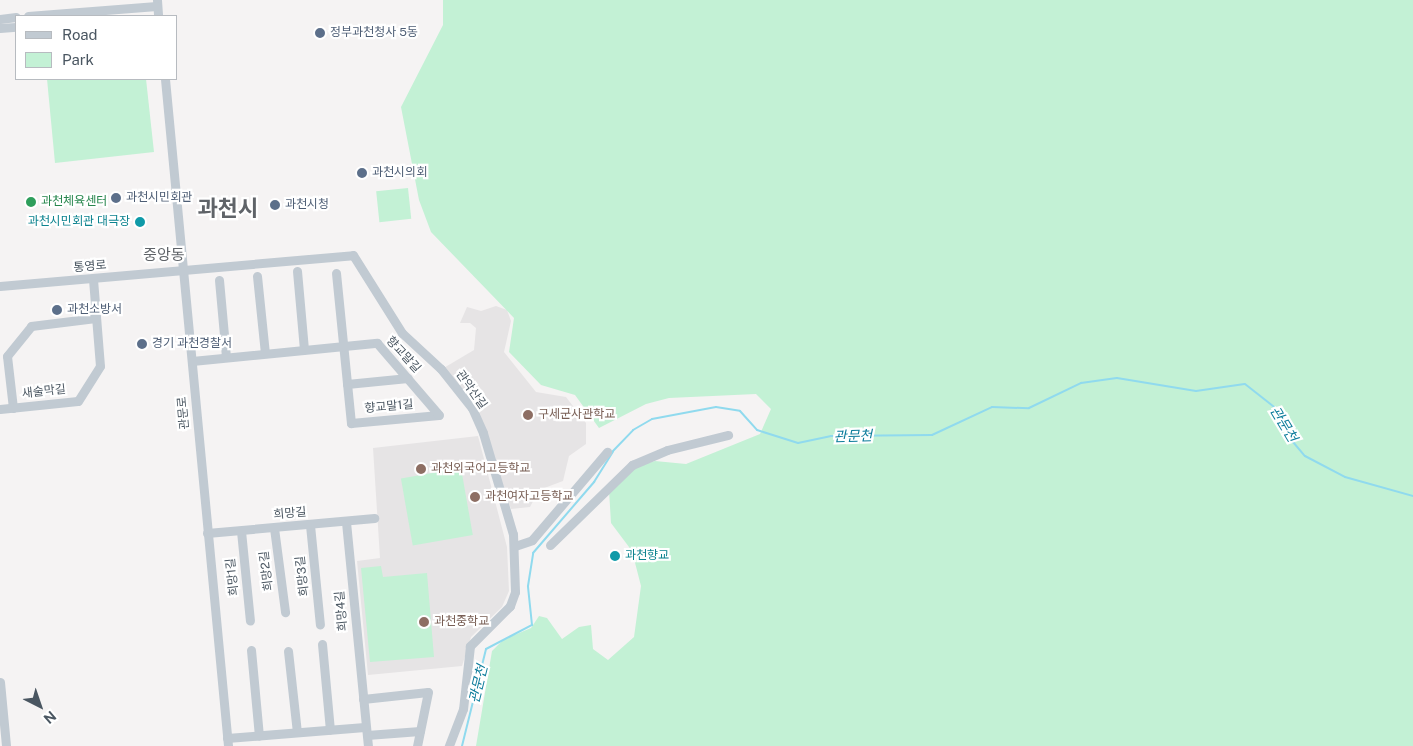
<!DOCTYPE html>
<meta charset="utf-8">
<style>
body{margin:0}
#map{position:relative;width:1413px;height:746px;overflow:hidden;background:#f5f3f3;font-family:"Public Sans","Noto Sans KR",sans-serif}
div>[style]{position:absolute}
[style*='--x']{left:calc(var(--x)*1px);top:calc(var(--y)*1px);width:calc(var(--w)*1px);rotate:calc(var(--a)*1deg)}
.education>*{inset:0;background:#e6e4e5}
.green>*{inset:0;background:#c3f1d5;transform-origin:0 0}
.stream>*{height:2px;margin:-1px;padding:0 1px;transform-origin:1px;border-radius:1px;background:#90daee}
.minor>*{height:9px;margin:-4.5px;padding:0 4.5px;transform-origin:4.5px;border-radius:4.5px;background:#c1cad2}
.dots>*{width:14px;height:14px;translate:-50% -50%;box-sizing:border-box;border:2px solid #fff;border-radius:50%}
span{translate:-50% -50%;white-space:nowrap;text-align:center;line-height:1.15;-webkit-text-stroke:4.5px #fff;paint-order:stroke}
.service-label{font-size:12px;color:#4e5e75}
.left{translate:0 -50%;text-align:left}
.leisure-label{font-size:12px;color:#27864d}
.culture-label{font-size:12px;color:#0d838f}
.right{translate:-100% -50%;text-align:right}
.street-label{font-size:12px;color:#4a5661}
.education-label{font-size:12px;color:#785e54}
.water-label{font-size:14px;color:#0c7c9b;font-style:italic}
.quarter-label{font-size:15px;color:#5f6368}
.town-label{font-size:22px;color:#5f6368;font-weight:700}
.legend{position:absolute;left:15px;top:15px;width:162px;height:65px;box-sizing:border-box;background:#fff;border:1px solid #b7bbc0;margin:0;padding:6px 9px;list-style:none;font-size:15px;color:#4a5661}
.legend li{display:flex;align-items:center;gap:10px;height:25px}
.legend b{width:25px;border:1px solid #b7bbc0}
.north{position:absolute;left:15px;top:681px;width:50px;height:50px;-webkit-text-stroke:4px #fff;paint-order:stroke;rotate:139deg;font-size:14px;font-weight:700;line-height:20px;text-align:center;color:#4a5661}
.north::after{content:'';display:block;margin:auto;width:18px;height:22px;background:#4a5661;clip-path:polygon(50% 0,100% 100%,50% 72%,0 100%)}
</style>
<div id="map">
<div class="education">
<i style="clip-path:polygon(496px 306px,507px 310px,511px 321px,504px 352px,536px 392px,566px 397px,586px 423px,586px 444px,569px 456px,563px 481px,539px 490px,530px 507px,511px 509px,485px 432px,442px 369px,474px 350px,476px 328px,470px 323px,460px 323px,467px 307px,481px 311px)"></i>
<i style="clip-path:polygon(478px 436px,507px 547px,509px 591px,502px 607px,471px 637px,462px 666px,368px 675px,357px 561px,380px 558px,373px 448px)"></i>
</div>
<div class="green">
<i style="clip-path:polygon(443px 0,1413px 0,1413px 746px,476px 746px,492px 651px,503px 640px,531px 628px,539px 616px,547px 618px,562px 639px,579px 627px,591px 625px,593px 649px,608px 660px,634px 637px,641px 586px,632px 551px,611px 523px,609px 490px,628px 469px,655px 461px,686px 464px,760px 434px,771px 409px,756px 394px,669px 398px,646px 404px,599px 428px,575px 395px,541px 385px,509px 352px,514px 318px,431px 232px,419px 200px,401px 107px,443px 25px)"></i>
<i style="clip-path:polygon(47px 79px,146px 79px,154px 152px,55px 163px)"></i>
<i style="left:408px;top:188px;width:31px;height:32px;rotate:84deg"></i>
<i style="left:461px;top:468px;width:68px;height:61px;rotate:80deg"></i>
<i style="clip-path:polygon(381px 566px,383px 577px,427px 573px,434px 657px,370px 662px,361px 568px)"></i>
</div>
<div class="stream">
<i style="--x:462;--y:746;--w:100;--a:-76.1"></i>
<i style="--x:486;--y:649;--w:52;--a:-27.6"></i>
<i style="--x:532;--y:625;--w:39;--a:-96"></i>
<i style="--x:528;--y:586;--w:33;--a:-81"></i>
<i style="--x:533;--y:553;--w:94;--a:-49.3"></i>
<i style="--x:594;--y:482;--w:36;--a:-58"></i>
<i style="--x:613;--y:451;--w:29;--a:-46"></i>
<i style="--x:633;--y:430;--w:22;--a:-30"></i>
<i style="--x:652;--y:419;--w:65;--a:-10.6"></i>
<i style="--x:716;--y:407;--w:24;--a:9"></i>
<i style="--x:740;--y:411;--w:25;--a:48"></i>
<i style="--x:757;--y:430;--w:43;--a:17.6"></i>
<i style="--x:798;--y:443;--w:34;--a:-12"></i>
<i style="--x:831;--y:436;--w:101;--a:-0.6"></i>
<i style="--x:932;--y:435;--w:66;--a:-25"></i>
<i style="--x:992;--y:407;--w:37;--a:2"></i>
<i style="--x:1029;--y:408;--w:58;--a:-25.7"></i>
<i style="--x:1081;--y:383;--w:36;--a:-8"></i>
<i style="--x:1117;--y:378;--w:80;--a:9.3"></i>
<i style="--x:1196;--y:391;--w:49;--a:-8.1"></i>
<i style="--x:1245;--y:384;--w:42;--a:38.2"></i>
<i style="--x:1278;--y:410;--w:28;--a:69"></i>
<i style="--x:1288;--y:436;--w:26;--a:50"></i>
<i style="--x:1305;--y:456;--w:45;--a:27.7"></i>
<i style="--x:1345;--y:477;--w:71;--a:15.6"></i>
</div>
<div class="minor">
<i style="--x:157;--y:0;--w:16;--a:86"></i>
<i style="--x:28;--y:16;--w:129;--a:-4.4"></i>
<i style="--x:0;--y:19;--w:16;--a:-7"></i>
<i style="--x:0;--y:28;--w:16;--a:-4"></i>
<i style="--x:165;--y:79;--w:670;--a:84.6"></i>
<i style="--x:297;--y:271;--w:79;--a:84.9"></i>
<i style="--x:336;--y:273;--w:151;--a:84.3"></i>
<i style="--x:351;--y:423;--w:88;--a:-5.2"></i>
<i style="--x:257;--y:276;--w:77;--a:84.1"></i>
<i style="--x:219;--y:280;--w:77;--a:84.8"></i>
<i style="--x:0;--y:286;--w:354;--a:-5"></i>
<i style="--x:353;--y:255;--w:92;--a:57.9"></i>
<i style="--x:402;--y:333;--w:53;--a:42.7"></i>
<i style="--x:441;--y:369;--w:50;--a:51.5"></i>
<i style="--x:472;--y:408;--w:27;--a:66"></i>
<i style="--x:483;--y:433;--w:105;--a:73.5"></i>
<i style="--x:513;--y:534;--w:58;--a:88"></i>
<i style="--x:515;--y:592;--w:15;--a:110"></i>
<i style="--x:510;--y:606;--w:57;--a:135"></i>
<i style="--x:470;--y:646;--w:63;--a:96.3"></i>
<i style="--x:463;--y:709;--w:40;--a:111"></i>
<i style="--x:192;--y:361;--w:186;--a:-5.6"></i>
<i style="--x:377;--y:343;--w:95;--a:49.3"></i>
<i style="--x:347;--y:384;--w:61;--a:-5.6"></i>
<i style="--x:13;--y:408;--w:52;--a:-96.6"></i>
<i style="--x:7;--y:356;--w:38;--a:-51"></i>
<i style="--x:31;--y:326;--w:65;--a:-7"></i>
<i style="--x:0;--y:409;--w:78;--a:-5.9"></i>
<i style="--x:78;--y:401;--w:41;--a:-57.8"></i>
<i style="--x:100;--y:366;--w:87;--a:-94.6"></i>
<i style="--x:346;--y:522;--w:225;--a:84.4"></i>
<i style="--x:310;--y:525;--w:100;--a:84.3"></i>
<i style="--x:274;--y:528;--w:85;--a:82.5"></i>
<i style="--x:241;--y:531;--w:90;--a:84.3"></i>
<i style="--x:207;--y:533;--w:168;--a:-5.1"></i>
<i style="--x:550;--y:545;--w:115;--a:-44.3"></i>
<i style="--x:632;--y:465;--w:38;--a:-23"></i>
<i style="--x:667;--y:450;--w:63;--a:-13.8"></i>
<i style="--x:515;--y:546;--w:18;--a:-19"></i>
<i style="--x:532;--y:540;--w:116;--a:-49.6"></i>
<i style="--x:322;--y:644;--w:86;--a:84.7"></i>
<i style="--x:251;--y:650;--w:86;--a:84.7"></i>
<i style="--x:288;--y:651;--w:81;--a:83.7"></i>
<i style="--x:0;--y:682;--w:64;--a:84.6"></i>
<i style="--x:363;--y:699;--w:65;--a:-6.1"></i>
<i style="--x:428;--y:692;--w:55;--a:101.5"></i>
<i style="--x:367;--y:735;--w:53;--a:-4.3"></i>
<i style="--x:227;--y:738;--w:138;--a:-4.6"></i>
</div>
<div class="dots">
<i style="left:320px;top:33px;background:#5c6f8a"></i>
<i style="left:362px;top:173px;background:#5c6f8a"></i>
<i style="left:116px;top:198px;background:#5c6f8a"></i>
<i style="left:31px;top:202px;background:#2e9e5b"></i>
<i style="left:275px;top:205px;background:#5c6f8a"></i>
<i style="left:140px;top:222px;background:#0f9aa8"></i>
<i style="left:57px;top:310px;background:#5c6f8a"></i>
<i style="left:142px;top:344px;background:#5c6f8a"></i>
<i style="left:528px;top:415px;background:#8d6e63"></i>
<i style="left:421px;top:469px;background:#8d6e63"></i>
<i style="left:475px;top:497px;background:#8d6e63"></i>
<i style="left:615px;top:556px;background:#0f9aa8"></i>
<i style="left:424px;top:622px;background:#8d6e63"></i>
</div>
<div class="service-label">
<span class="left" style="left:330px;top:33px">정부과천청사 5동</span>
<span class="left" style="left:372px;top:173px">과천시의회</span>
<span class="left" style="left:126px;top:198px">과천시민회관</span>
<span class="left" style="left:285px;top:205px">과천시청</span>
<span class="left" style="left:67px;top:310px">과천소방서</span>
<span class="left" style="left:152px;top:344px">경기 과천경찰서</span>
</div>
<div class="leisure-label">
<span class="left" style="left:41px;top:202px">과천체육센터</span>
</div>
<div class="culture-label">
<span class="right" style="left:130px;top:222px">과천시민회관 대극장</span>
<span class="left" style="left:625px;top:556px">과천향교</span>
</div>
<div class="street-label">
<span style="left:90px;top:267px;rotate:-5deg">통영로</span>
<span style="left:403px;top:355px;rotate:47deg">향교말길</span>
<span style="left:471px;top:390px;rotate:55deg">관악산길</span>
<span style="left:44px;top:392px;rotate:-6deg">새술막길</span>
<span style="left:389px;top:407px;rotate:-5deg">향교말1길</span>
<span style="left:184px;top:413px;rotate:-95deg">관문로</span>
<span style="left:290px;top:514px;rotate:-5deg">희망길</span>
<span style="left:267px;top:571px;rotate:-97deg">희망2길</span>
<span style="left:303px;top:576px;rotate:-96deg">희망3길</span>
<span style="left:233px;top:577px;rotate:-96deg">희망1길</span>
<span style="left:342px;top:611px;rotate:-95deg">희망4길</span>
</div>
<div class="education-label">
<span class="left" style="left:538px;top:415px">구세군사관학교</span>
<span class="left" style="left:431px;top:469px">과천외국어고등학교</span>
<span class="left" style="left:485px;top:497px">과천여자고등학교</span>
<span class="left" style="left:434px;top:622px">과천중학교</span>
</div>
<div class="water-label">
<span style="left:1284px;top:424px;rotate:59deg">관문천</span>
<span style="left:853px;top:436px;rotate:-2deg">관문천</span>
<span style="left:478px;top:684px;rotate:-76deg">관문천</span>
</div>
<div class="quarter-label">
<span style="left:164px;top:255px">중앙동</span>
</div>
<div class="town-label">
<span style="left:228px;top:209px">과천시</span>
</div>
<ul class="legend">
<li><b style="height:6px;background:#c1cad2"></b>Road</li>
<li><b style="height:14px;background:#c3f1d5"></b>Park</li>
</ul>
<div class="north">N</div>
</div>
